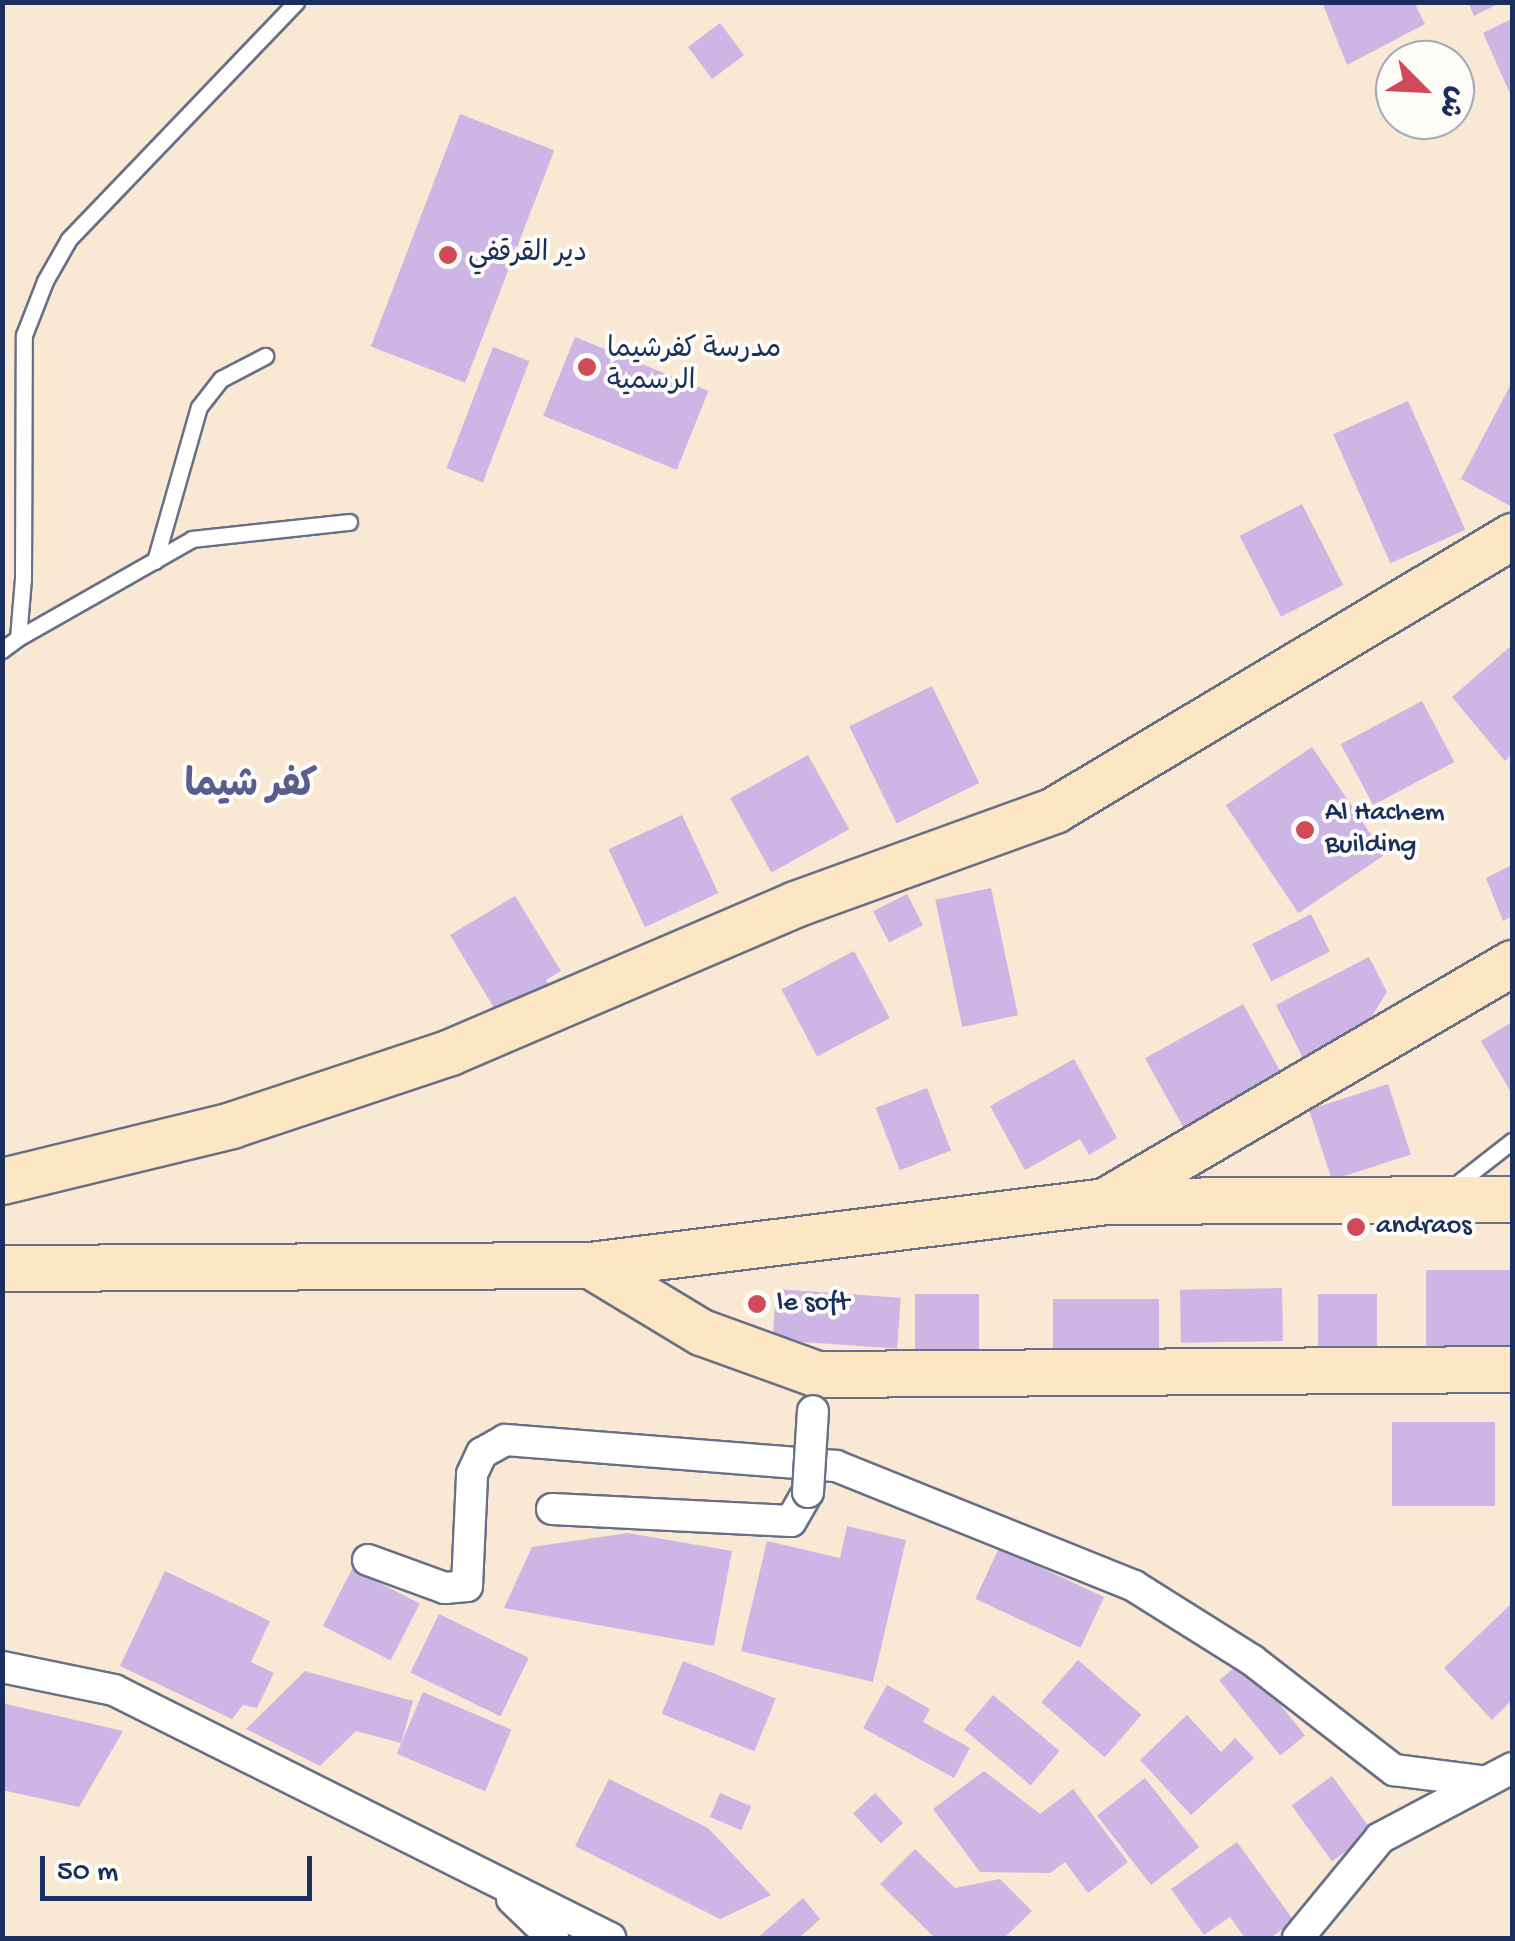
<!DOCTYPE html>
<meta charset="utf-8">
<style>
body{margin:0}
#map{position:relative;width:1515px;height:1941px;overflow:hidden;background:#f8e8d4;font-family:"Gochi Hand","Playpen Sans Arabic",sans-serif}
div>[style]{position:absolute}
[style*='--x']{left:calc(var(--x)*1px);top:calc(var(--y)*1px);width:calc(var(--w)*1px);rotate:calc(var(--a)*1deg)}
.building>*{inset:0;background:#cdb5e6;transform-origin:0 0}
.roads{filter:drop-shadow(2px 0 #687087) drop-shadow(-2px 0 #687087) drop-shadow(0 2px #687087) drop-shadow(0 -2px #687087)}
.lane>*{height:15px;margin:-7.5px;padding:0 7.5px;transform-origin:7.5px;border-radius:7.5px;background:#fff}
.street>*{height:30px;margin:-15px;padding:0 15px;transform-origin:15px;border-radius:15px;background:#fff}
.secondary>*{height:45px;margin:-22.5px;padding:0 22.5px;transform-origin:22.5px;border-radius:22.5px;background:#fce6c4}
.bridges{filter:drop-shadow(2px 0 #687087) drop-shadow(-2px 0 #687087) drop-shadow(0 2px #687087) drop-shadow(0 -2px #687087)}
.street-bridge>*{height:30px;margin:-15px;padding:0 15px;transform-origin:15px;border-radius:15px;background:#fff}
.dots>*{width:28px;height:28px;translate:-50% -50%;box-sizing:border-box;border:5px solid #fdfcf7;border-radius:50%}
span{translate:-50% -50%;white-space:nowrap;text-align:center;line-height:1.15;-webkit-text-stroke:8px #fdfcf7;paint-order:stroke}
.poi-label{font-size:28px;color:#1b2f5e}
.left{translate:0 -50%;text-align:left}
.district-label{font-size:38px;color:#595e8e;font-weight:700}
.frame{position:absolute;inset:0;border:5px solid #1b2f5e;pointer-events:none}
.north{position:absolute;left:1375px;top:40px;width:100px;height:100px;box-sizing:border-box;background:#fdfcf7;border:2px solid #a3aaba;border-radius:50%;rotate:114deg;font-size:28px;font-weight:700;line-height:40px;text-align:center;color:#1b2f5e}
.north::after{content:'';display:block;margin:auto;width:35px;height:45px;background:#d1495b;clip-path:polygon(50% 0,100% 100%,50% 72%,0 100%)}
.scale{position:absolute;left:40px;top:1856px;width:272px;height:45px;box-sizing:border-box;border:5px solid #1b2f5e;border-top:0;padding-left:12px;font-size:30px;line-height:35px;white-space:nowrap;color:#1b2f5e;-webkit-text-stroke:8px #fdfcf7;paint-order:stroke}
</style>
<div id="map">
<div class="building">
<i style="clip-path:polygon(1322px 2px,1414px 2px,1425px 24px,1347px 65px)"></i>
<i style="clip-path:polygon(1468px 2px,1502px 2px,1474px 16px)"></i>
<i style="clip-path:polygon(1512px 19px,1512px 98px,1483px 33px)"></i>
<i style="left:720px;top:23px;width:40px;height:40px;rotate:53deg"></i>
<i style="left:460px;top:114px;width:101px;height:249px;rotate:21deg"></i>
<i style="left:575px;top:337px;width:144px;height:85px;rotate:22deg"></i>
<i style="left:493px;top:347px;width:39px;height:130px;rotate:21deg"></i>
<i style="clip-path:polygon(1510px 386px,1512px 388px,1512px 507px,1461px 479px)"></i>
<i style="left:1408px;top:401px;width:141px;height:82px;rotate:66deg"></i>
<i style="left:1302px;top:504px;width:91px;height:70px;rotate:63deg"></i>
<i style="clip-path:polygon(1512px 645px,1512px 754px,1505px 761px,1452px 697px)"></i>
<i style="left:932px;top:686px;width:108px;height:92px;rotate:64deg"></i>
<i style="left:1422px;top:701px;width:69px;height:92px;rotate:62deg"></i>
<i style="left:1312px;top:747px;width:130px;height:104px;rotate:56deg"></i>
<i style="left:808px;top:755px;width:85px;height:89px;rotate:61deg"></i>
<i style="left:682px;top:815px;width:86px;height:81px;rotate:65deg"></i>
<i style="clip-path:polygon(1512px 865px,1512px 916px,1503px 921px,1486px 878px)"></i>
<i style="left:991px;top:888px;width:130px;height:57px;rotate:78deg"></i>
<i style="left:907px;top:894px;width:35px;height:38px;rotate:63deg"></i>
<i style="clip-path:polygon(515px 896px,561px 971px,546px 980px,556px 996px,505px 1026px,450px 935px)"></i>
<i style="left:1311px;top:914px;width:42px;height:66px;rotate:63deg"></i>
<i style="left:854px;top:951px;width:76px;height:82px;rotate:62deg"></i>
<i style="clip-path:polygon(1369px 957px,1387px 992px,1370px 1019px,1306px 1064px,1276px 1005px)"></i>
<i style="left:1243px;top:1004px;width:81px;height:112px;rotate:61deg"></i>
<i style="clip-path:polygon(1512px 1022px,1512px 1094px,1481px 1041px)"></i>
<i style="clip-path:polygon(1074px 1059px,1117px 1138px,1089px 1155px,1080px 1139px,1025px 1170px,990px 1106px)"></i>
<i style="left:1388px;top:1084px;width:74px;height:83px;rotate:72deg"></i>
<i style="left:927px;top:1088px;width:67px;height:55px;rotate:69deg"></i>
<i style="left:1512px;top:1270px;width:90px;height:86px;rotate:90deg"></i>
<i style="left:1282px;top:1288px;width:53px;height:102px;rotate:89deg"></i>
<i style="left:776px;top:1289px;width:125px;height:51px;rotate:4deg"></i>
<i style="left:915px;top:1294px;width:64px;height:66px"></i>
<i style="left:1318px;top:1294px;width:59px;height:67px"></i>
<i style="left:1159px;top:1299px;width:55px;height:106px;rotate:90deg"></i>
<i style="left:1495px;top:1422px;width:84px;height:103px;rotate:90deg"></i>
<i style="clip-path:polygon(847px 1526px,906px 1540px,873px 1682px,741px 1651px,767px 1541px,840px 1558px)"></i>
<i style="clip-path:polygon(628px 1533px,732px 1551px,714px 1646px,504px 1608px,532px 1547px)"></i>
<i style="left:999px;top:1548px;width:116px;height:56px;rotate:25deg"></i>
<i style="left:352px;top:1569px;width:76px;height:64px;rotate:27deg"></i>
<i style="clip-path:polygon(165px 1571px,270px 1621px,251px 1662px,274px 1673px,257px 1708px,243px 1705px,232px 1719px,120px 1666px)"></i>
<i style="clip-path:polygon(1512px 1603px,1512px 1700px,1492px 1720px,1444px 1668px)"></i>
<i style="left:439px;top:1614px;width:100px;height:65px;rotate:26deg"></i>
<i style="left:1078px;top:1660px;width:84px;height:56px;rotate:41deg"></i>
<i style="left:1244px;top:1660px;width:97px;height:32px;rotate:51deg"></i>
<i style="left:683px;top:1661px;width:100px;height:57px;rotate:22deg"></i>
<i style="clip-path:polygon(305px 1671px,413px 1701px,401px 1743px,356px 1731px,320px 1766px,246px 1729px)"></i>
<i style="clip-path:polygon(887px 1685px,930px 1709px,923px 1722px,970px 1748px,954px 1778px,863px 1728px)"></i>
<i style="left:423px;top:1692px;width:96px;height:67px;rotate:23deg"></i>
<i style="left:993px;top:1695px;width:87px;height:45px;rotate:40deg"></i>
<i style="clip-path:polygon(2px 1703px,123px 1731px,79px 1807px,2px 1790px)"></i>
<i style="clip-path:polygon(1187px 1715px,1221px 1752px,1235px 1738px,1254px 1758px,1191px 1815px,1140px 1760px)"></i>
<i style="clip-path:polygon(984px 1771px,1040px 1814px,1073px 1789px,1128px 1862px,1088px 1893px,1065px 1862px,1050px 1873px,980px 1872px,933px 1809px)"></i>
<i style="left:1332px;top:1776px;width:69px;height:50px;rotate:54deg"></i>
<i style="left:1145px;top:1778px;width:88px;height:61px;rotate:52deg"></i>
<i style="clip-path:polygon(609px 1779px,708px 1828px,771px 1895px,720px 1919px,575px 1846px)"></i>
<i style="left:720px;top:1793px;width:34px;height:26px;rotate:23deg"></i>
<i style="left:875px;top:1793px;width:41px;height:30px;rotate:47deg"></i>
<i style="clip-path:polygon(1237px 1842px,1294px 1921px,1270px 1938px,1245px 1938px,1230px 1917px,1204px 1935px,1171px 1889px)"></i>
<i style="clip-path:polygon(915px 1849px,955px 1888px,1000px 1879px,1032px 1911px,1004px 1938px,935px 1938px,880px 1884px)"></i>
<i style="clip-path:polygon(803px 1898px,820px 1919px,799px 1938px,757px 1938px)"></i>
</div>
<div class="roads">
<div class="lane">
<i style="--x:155;--y:561;--w:160;--a:-74.1"></i>
<i style="--x:199;--y:407;--w:36;--a:-52"></i>
<i style="--x:221;--y:379;--w:50;--a:-27.6"></i>
<i style="--x:18;--y:638;--w:200;--a:-29.6"></i>
<i style="--x:192;--y:539;--w:158;--a:-6.2"></i>
<i style="--x:2;--y:650;--w:20;--a:-37"></i>
<i style="--x:18;--y:638;--w:59;--a:-85.2"></i>
<i style="--x:23;--y:579;--w:244;--a:-89.8"></i>
<i style="--x:24;--y:335;--w:58;--a:-68.7"></i>
<i style="--x:45;--y:281;--w:48;--a:-60.3"></i>
<i style="--x:69;--y:239;--w:328;--a:-46.2"></i>
<i style="--x:1449;--y:1190;--w:80;--a:-37.9"></i>
</div>
<div class="street">
<i style="--x:552;--y:1509;--w:239;--a:2.9"></i>
<i style="--x:791;--y:1521;--w:34;--a:-60"></i>
<i style="--x:368;--y:1560;--w:82;--a:20"></i>
<i style="--x:445;--y:1588;--w:22;--a:-5"></i>
<i style="--x:467;--y:1586;--w:112;--a:-87.4"></i>
<i style="--x:472;--y:1474;--w:23;--a:-65"></i>
<i style="--x:482;--y:1453;--w:26;--a:-29"></i>
<i style="--x:505;--y:1440;--w:332;--a:4.5"></i>
<i style="--x:836;--y:1466;--w:321;--a:21.9"></i>
<i style="--x:1134;--y:1586;--w:139;--a:32.1"></i>
<i style="--x:1252;--y:1660;--w:180;--a:37.8"></i>
<i style="--x:1394;--y:1770;--w:88;--a:7.2"></i>
<i style="--x:2;--y:1667;--w:114;--a:11.6"></i>
<i style="--x:114;--y:1690;--w:555;--a:26.57"></i>
<i style="--x:512;--y:1899;--w:57;--a:43.6"></i>
<i style="--x:1298;--y:1938;--w:129;--a:-50.6"></i>
<i style="--x:1380;--y:1838;--w:149;--a:-27.9"></i>
</div>
<div class="secondary">
<i style="--x:2;--y:1181;--w:236;--a:-13.7"></i>
<i style="--x:231;--y:1125;--w:231;--a:-18.4"></i>
<i style="--x:450;--y:1052;--w:375;--a:-23.2"></i>
<i style="--x:795;--y:904;--w:276;--a:-19.9"></i>
<i style="--x:1054;--y:810;--w:534;--a:-30.89"></i>
<i style="--x:1108;--y:1199;--w:468;--a:-30.3"></i>
<i style="--x:590;--y:1265;--w:130;--a:31.1"></i>
<i style="--x:701;--y:1332;--w:123;--a:19.9"></i>
<i style="--x:817;--y:1374;--w:695;--a:-0.41"></i>
<i style="--x:2;--y:1268;--w:588;--a:-0.29"></i>
<i style="--x:590;--y:1265;--w:520;--a:-7.07"></i>
<i style="--x:1106;--y:1201;--w:406;--a:-0.3"></i>
</div>
</div>
<div class="bridges">
<div class="street-bridge">
<i style="--x:808;--y:1492;--w:81;--a:-86.5"></i>
</div>
</div>
<div class="dots">
<i style="left:448px;top:255px;background:#d1495b"></i>
<i style="left:587px;top:367px;background:#d1495b"></i>
<i style="left:1305px;top:830px;background:#d1495b"></i>
<i style="left:1356px;top:1227px;background:#d1495b"></i>
<i style="left:757px;top:1304px;background:#d1495b"></i>
</div>
<div class="poi-label">
<span class="left" style="left:468px;top:255px">دير القرقفي</span>
<span class="left" style="left:607px;top:367px">مدرسة كفرشيما<br>الرسمية</span>
<span class="left" style="left:1325px;top:830px">Al Hachem<br>Building</span>
<span class="left" style="left:1376px;top:1227px">andraos</span>
<span class="left" style="left:777px;top:1304px">le soft</span>
</div>
<div class="district-label">
<span style="left:251px;top:789px">كفر شيما</span>
</div>
<div class="frame"></div>
<div class="north">ش</div>
<div class="scale">50 m</div>
</div>
